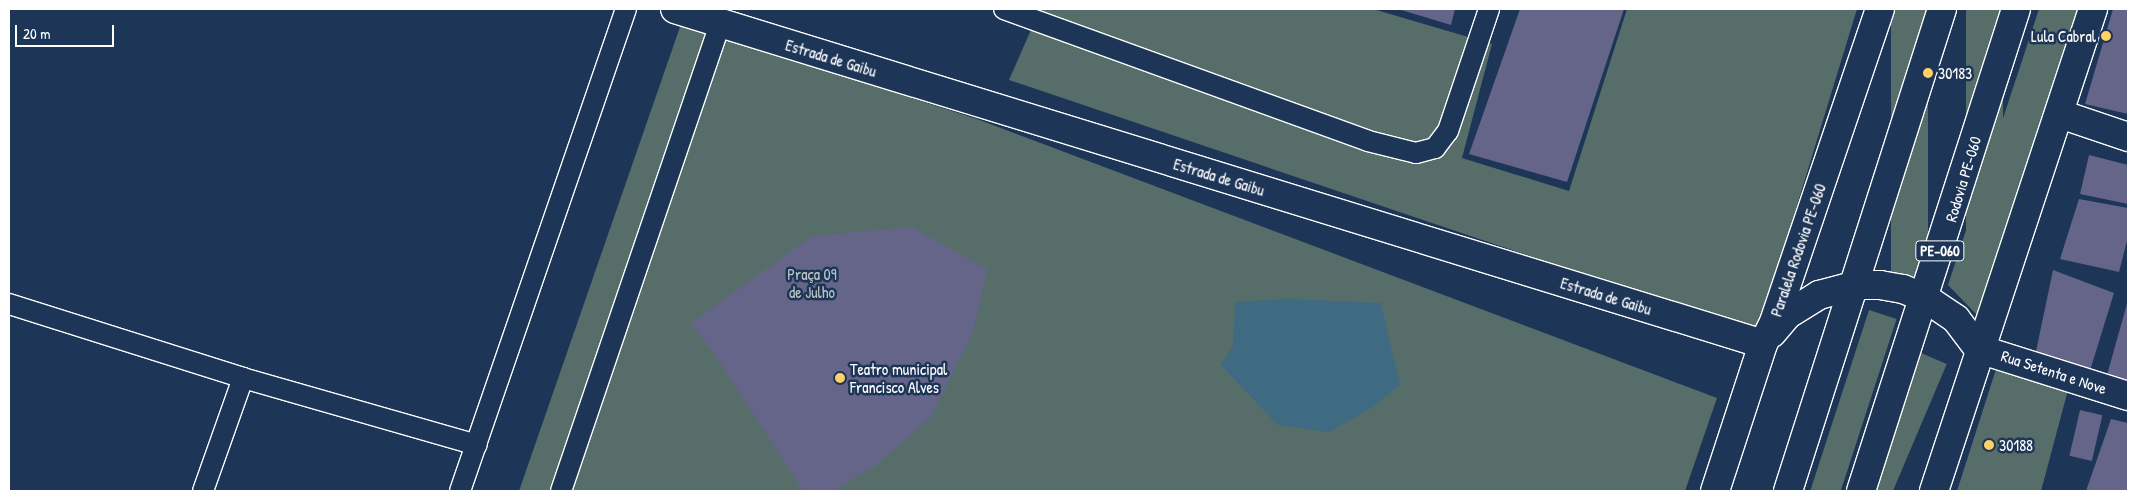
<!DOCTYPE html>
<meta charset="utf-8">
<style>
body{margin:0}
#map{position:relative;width:2137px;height:500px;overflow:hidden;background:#1d3557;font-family:"Patrick Hand",sans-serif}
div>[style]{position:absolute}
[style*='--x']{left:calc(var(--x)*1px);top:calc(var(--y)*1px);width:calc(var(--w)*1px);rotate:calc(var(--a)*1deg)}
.green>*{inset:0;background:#576d69;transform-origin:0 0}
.water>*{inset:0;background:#3e6a82}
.building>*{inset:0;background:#646588;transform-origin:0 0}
.roads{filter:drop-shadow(1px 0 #fff) drop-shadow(-1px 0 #fff) drop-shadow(0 1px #fff) drop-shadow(0 -1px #fff)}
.service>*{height:20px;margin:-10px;padding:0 10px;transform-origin:10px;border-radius:10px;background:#1d3557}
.minor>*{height:28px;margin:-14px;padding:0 14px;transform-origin:14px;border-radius:14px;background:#1d3557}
.secondary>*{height:28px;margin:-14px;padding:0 14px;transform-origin:14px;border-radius:14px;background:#1d3557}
.trunk>*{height:28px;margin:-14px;padding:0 14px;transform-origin:14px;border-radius:14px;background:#1d3557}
.dots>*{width:14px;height:14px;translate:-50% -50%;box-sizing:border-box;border:2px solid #1d3557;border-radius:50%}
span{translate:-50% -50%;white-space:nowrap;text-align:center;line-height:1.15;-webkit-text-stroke:5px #1d3557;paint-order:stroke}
.shield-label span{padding:1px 4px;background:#1d3557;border:1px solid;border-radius:4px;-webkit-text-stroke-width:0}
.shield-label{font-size:15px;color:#fff;font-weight:700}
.poi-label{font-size:16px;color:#fff}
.right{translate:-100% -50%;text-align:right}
.left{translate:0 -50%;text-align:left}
.street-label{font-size:16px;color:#fff}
.park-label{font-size:16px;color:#bcc5c3}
.frame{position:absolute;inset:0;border:10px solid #fff;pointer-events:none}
.scale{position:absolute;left:15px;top:25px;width:99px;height:22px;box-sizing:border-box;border:2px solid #fff;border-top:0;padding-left:6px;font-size:15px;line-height:18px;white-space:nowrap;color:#fff;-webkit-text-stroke:4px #1d3557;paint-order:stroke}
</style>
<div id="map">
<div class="green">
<i style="clip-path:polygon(1040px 9px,1373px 9px,1492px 44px,1462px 158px,1569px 191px,1627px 9px,1857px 9px,1758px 333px,1009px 80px)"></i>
<i style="left:1891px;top:9px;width:37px;height:267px"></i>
<i style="left:1966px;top:9px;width:37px;height:278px"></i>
<i style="clip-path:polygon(2039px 9px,2085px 9px,1971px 339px,1976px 314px,1948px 285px)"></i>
<i style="clip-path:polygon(681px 24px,977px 119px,1717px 398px,1685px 491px,519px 491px)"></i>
<i style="left:1869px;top:310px;width:29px;height:190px;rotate:18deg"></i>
<i style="left:1921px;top:353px;width:28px;height:145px;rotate:23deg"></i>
<i style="clip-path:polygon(1997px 366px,2068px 390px,2041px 491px,1957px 491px)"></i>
</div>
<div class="water">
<i style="clip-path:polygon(1287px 299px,1381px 303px,1400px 385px,1371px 408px,1329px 432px,1278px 425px,1221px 365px,1233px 346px,1235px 302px)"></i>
</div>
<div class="building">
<i style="clip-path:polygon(1398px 9px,1455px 9px,1451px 25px)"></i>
<i style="clip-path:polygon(1520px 9px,1624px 9px,1567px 182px,1469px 154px)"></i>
<i style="clip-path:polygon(2113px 9px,2128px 9px,2128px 114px,2085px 104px)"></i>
<i style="clip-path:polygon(2089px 155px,2128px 165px,2128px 204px,2080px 194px)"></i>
<i style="clip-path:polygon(2079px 199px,2128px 208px,2128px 237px,2119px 272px,2060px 259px)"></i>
<i style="clip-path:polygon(911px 227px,987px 269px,973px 332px,931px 417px,874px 467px,832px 491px,803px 491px,712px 350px,690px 324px,812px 236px)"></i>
<i style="clip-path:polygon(2053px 270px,2114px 293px,2088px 377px,2034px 361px)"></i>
<i style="clip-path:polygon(2128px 300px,2128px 382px,2107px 375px)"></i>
<i style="left:2080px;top:410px;width:23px;height:47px;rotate:13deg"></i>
<i style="clip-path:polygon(2111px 419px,2128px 423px,2128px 491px,2086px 491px)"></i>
</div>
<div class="roads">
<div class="service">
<i style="--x:1004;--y:9;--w:387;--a:19.9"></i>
<i style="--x:1368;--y:141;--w:49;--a:14"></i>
<i style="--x:1416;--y:153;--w:20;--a:-15"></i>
<i style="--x:1435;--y:148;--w:21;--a:-53"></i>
<i style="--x:1448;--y:131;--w:129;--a:-71.4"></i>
<i style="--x:9;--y:304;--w:245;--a:17.5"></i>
<i style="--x:243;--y:378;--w:243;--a:16"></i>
<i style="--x:203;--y:491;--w:120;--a:-70.5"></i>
<i style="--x:460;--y:491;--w:510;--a:-71"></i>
<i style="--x:561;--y:491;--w:492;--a:-71.2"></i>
</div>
<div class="minor">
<i style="--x:675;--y:9;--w:1138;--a:17.11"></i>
<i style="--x:2060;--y:114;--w:72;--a:18.7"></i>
<i style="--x:1979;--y:349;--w:156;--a:17.5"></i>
</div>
<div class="secondary">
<i style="--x:1772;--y:333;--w:23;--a:-50"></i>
<i style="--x:1787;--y:315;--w:38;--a:-32"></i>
<i style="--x:1819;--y:295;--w:38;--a:-15"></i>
<i style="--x:1856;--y:285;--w:24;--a:0"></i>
<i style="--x:1880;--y:285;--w:23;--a:10"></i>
<i style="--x:1903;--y:289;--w:24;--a:22"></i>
<i style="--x:1925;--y:298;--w:37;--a:34"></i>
<i style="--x:1956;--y:319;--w:38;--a:53"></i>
<i style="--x:1715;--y:491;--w:155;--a:-71.9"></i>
<i style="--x:1763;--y:344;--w:25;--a:-63"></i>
<i style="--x:1774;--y:322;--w:330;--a:-71.3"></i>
<i style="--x:1934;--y:491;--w:508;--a:-71.74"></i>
</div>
<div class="trunk">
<i style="--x:1788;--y:491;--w:506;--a:-72.28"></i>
<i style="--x:1861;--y:491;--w:506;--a:-72.17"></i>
</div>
</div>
<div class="dots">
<i style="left:2106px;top:36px;background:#ffd166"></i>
<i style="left:1928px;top:73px;background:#ffd166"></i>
<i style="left:840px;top:378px;background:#ffd166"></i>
<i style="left:1989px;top:445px;background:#ffd166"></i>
</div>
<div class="shield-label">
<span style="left:1940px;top:251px">PE-060</span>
</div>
<div class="poi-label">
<span class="right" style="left:2096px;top:36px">Lula Cabral</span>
<span class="left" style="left:1938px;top:73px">30183</span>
<span class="left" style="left:850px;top:378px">Teatro municipal<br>Francisco Alves</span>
<span class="left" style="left:1999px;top:445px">30188</span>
</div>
<div class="street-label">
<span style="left:831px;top:58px;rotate:17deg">Estrada de Gaibu</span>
<span style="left:1219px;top:177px;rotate:17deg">Estrada de Gaibu</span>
<span style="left:1963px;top:179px;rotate:-73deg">Rodovia PE-060</span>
<span style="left:1798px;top:250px;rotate:-71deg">Paralela Rodovia PE-060</span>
<span style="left:1606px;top:296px;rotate:17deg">Estrada de Gaibu</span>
<span style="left:2054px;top:372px;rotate:18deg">Rua Setenta e Nove</span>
</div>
<div class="park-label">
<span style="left:812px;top:283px">Praça 09<br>de Julho</span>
</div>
<div class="frame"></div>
<div class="scale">20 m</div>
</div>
